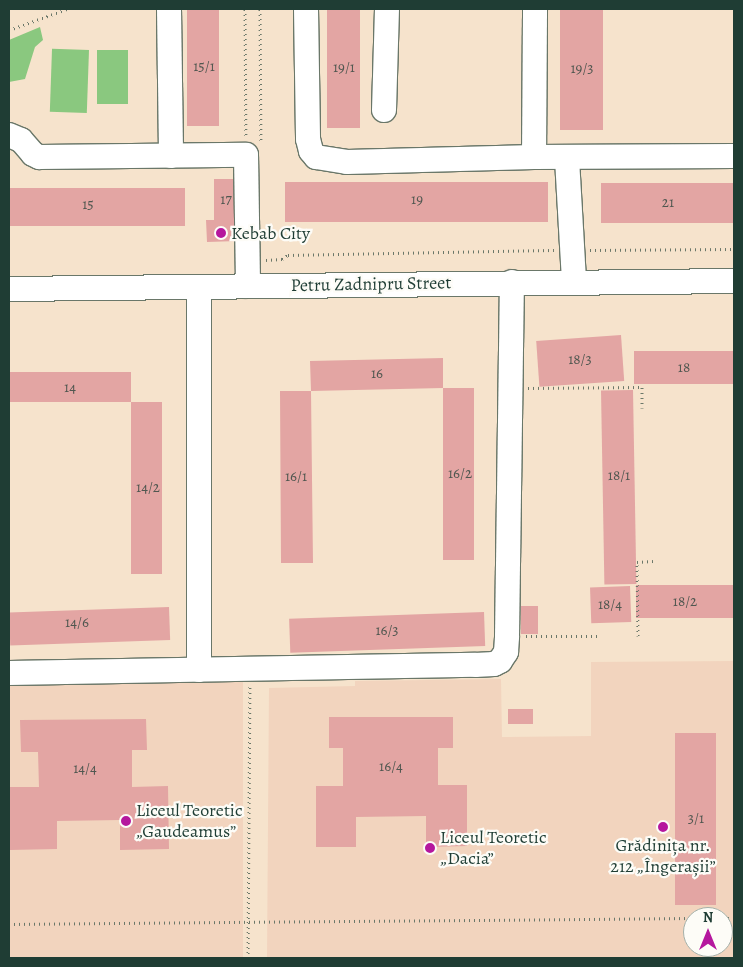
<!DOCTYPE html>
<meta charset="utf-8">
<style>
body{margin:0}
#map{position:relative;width:743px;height:967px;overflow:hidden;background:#f6e3cc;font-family:Alegreya,serif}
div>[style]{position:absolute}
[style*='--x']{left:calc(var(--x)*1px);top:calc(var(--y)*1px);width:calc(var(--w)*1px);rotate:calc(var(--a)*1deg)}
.built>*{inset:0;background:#f2d4be;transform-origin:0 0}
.green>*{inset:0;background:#8ac87f;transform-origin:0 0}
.building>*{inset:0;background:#e3a5a3;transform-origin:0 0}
.path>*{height:3px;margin-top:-1.5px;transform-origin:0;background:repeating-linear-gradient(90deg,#6a7769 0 1px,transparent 0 5px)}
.roads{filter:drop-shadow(1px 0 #6a7769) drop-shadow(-1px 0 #6a7769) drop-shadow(0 1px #6a7769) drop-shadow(0 -1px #6a7769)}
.minor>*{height:24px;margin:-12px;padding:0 12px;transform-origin:12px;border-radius:12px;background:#fff}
.dots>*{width:14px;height:14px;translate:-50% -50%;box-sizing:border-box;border:2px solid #fdfcf7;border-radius:50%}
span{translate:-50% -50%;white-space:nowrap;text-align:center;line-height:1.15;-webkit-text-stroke:4.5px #fdfcf7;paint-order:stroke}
.number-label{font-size:15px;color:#505750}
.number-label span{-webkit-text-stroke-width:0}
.poi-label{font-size:18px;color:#1f3d34}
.left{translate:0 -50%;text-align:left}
.street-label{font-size:18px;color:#1f3d34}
.frame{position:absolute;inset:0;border:10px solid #1f3d34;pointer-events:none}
.north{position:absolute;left:683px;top:907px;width:50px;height:50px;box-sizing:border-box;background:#fdfcf7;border:1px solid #a4b0a9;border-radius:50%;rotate:0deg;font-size:14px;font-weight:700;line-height:20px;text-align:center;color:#1f3d34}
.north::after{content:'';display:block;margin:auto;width:18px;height:22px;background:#b5179e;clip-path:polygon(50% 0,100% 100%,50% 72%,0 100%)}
</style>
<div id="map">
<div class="built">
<i style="clip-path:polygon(evenodd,734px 661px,734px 958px,267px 958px,269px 688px,355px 686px,355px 681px,501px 679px,502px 737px,591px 736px,591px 662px,734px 661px,693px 917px,723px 917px,723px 947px,693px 947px,693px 917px)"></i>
<i style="left:243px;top:681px;width:277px;height:234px;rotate:90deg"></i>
</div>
<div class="green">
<i style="clip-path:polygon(40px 27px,43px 40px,35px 47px,25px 79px,9px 82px,9px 40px)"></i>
<i style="left:89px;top:50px;width:63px;height:37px;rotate:92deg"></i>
<i style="left:97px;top:50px;width:31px;height:54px"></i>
</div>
<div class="building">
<i style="left:187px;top:9px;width:32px;height:117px"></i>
<i style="left:327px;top:9px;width:33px;height:119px"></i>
<i style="left:560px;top:9px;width:43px;height:121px"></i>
<i style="clip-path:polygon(214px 179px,237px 179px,238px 241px,207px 242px,206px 220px,214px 220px)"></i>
<i style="left:285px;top:182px;width:263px;height:40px"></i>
<i style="left:601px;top:183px;width:133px;height:40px"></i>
<i style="left:185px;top:188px;width:38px;height:176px;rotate:90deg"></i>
<i style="left:621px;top:335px;width:46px;height:85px;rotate:86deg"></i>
<i style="left:734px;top:351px;width:33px;height:100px;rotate:90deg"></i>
<i style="clip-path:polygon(443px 358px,443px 388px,311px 391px,313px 563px,281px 563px,280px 391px,311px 391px,310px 361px)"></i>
<i style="left:131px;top:372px;width:30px;height:122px;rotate:90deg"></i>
<i style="left:443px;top:388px;width:31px;height:172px"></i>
<i style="left:633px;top:390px;width:194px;height:32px;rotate:89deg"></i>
<i style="left:131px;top:402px;width:31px;height:172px"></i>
<i style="left:636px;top:585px;width:98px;height:33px"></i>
<i style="left:630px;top:586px;width:36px;height:40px;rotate:88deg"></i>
<i style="left:521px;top:606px;width:17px;height:28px"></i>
<i style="left:169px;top:607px;width:33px;height:160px;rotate:88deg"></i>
<i style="left:484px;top:612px;width:34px;height:195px;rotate:88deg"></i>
<i style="left:508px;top:709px;width:25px;height:15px"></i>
<i style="clip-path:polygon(329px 717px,453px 717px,453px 748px,438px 748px,438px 785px,467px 785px,467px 846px,426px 847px,426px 816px,356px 817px,356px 847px,316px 847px,316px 786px,343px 786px,343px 748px,329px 748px)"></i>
<i style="clip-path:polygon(146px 719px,147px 750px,132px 750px,132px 787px,168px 786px,169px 849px,120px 850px,120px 820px,57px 821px,57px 849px,10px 850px,9px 787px,39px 787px,38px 752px,21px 752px,20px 720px)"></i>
<i style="left:716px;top:733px;width:172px;height:41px;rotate:90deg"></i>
</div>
<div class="path">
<i style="--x:245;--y:9;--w:128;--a:89.6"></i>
<i style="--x:260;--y:9;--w:133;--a:89.6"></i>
<i style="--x:9;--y:30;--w:62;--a:-19.9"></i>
<i style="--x:590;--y:250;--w:144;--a:-0.4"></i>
<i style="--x:266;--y:260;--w:16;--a:-4"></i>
<i style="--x:282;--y:259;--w:7;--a:-34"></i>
<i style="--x:288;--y:255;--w:266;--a:-1.1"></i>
<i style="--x:528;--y:388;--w:114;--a:-0.5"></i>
<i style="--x:642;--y:387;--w:21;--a:90"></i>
<i style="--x:526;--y:636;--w:73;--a:0"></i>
<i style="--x:638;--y:636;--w:74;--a:-90.8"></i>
<i style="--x:637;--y:562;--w:16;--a:-4"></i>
<i style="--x:723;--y:918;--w:11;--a:0"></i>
<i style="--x:9;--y:924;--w:684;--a:-0.5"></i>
<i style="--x:248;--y:958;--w:272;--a:-89.6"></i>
</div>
<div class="roads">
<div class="minor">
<i style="--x:169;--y:9;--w:147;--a:89.2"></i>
<i style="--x:306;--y:9;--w:130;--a:89.1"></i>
<i style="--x:308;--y:139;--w:12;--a:76"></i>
<i style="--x:311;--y:151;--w:8;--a:50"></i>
<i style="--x:316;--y:157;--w:31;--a:9"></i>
<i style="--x:347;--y:162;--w:187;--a:-1.5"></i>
<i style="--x:534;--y:157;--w:200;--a:-0.3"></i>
<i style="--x:384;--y:110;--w:101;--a:-88.3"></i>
<i style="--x:9;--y:135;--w:13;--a:23"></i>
<i style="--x:21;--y:140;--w:18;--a:49"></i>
<i style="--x:33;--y:154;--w:7;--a:27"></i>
<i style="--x:39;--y:157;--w:207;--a:-0.6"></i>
<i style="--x:246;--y:155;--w:131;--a:89.1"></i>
<i style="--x:534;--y:157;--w:148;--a:-89.6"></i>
<i style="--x:567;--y:159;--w:123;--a:86.7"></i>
<i style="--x:199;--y:287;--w:383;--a:90"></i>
<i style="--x:9;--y:289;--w:725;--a:-0.63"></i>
<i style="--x:9;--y:673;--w:466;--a:-1"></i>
<i style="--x:475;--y:665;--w:19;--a:-3"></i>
<i style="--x:494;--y:664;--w:7;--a:-27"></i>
<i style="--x:500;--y:661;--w:11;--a:-56"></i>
<i style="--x:506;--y:652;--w:16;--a:-86"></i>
<i style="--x:507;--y:636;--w:354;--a:-89.2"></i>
</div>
</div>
<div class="dots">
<i style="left:221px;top:233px;background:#b5179e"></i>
<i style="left:126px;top:821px;background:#b5179e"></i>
<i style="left:663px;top:827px;background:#b5179e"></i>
<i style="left:430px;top:848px;background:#b5179e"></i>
</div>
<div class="number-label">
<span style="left:204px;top:67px">15/1</span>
<span style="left:344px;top:68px">19/1</span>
<span style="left:582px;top:69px">19/3</span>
<span style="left:226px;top:200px">17</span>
<span style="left:417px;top:200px">19</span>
<span style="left:668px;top:203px">21</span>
<span style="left:88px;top:205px">15</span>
<span style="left:580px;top:360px">18/3</span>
<span style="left:684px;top:368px">18</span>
<span style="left:377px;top:374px">16</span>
<span style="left:70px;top:388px">14</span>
<span style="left:460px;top:474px">16/2</span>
<span style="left:619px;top:476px">18/1</span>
<span style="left:296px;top:477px">16/1</span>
<span style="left:148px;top:488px">14/2</span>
<span style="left:685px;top:602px">18/2</span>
<span style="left:610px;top:605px">18/4</span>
<span style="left:77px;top:623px">14/6</span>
<span style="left:387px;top:631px">16/3</span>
<span style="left:391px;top:767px">16/4</span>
<span style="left:85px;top:769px">14/4</span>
<span style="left:696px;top:819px">3/1</span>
</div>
<div class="poi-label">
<span class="left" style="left:231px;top:233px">Kebab City</span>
<span class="left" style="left:136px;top:821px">Liceul Teoretic<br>„Gaudeamus”</span>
<span class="left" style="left:440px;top:848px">Liceul Teoretic<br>„Dacia”</span>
<span style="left:663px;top:856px">Grădinița nr.<br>212 „Îngerașii”</span>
</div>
<div class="street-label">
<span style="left:371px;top:284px;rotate:-1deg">Petru Zadnipru Street</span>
</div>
<div class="frame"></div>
<div class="north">N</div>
</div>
